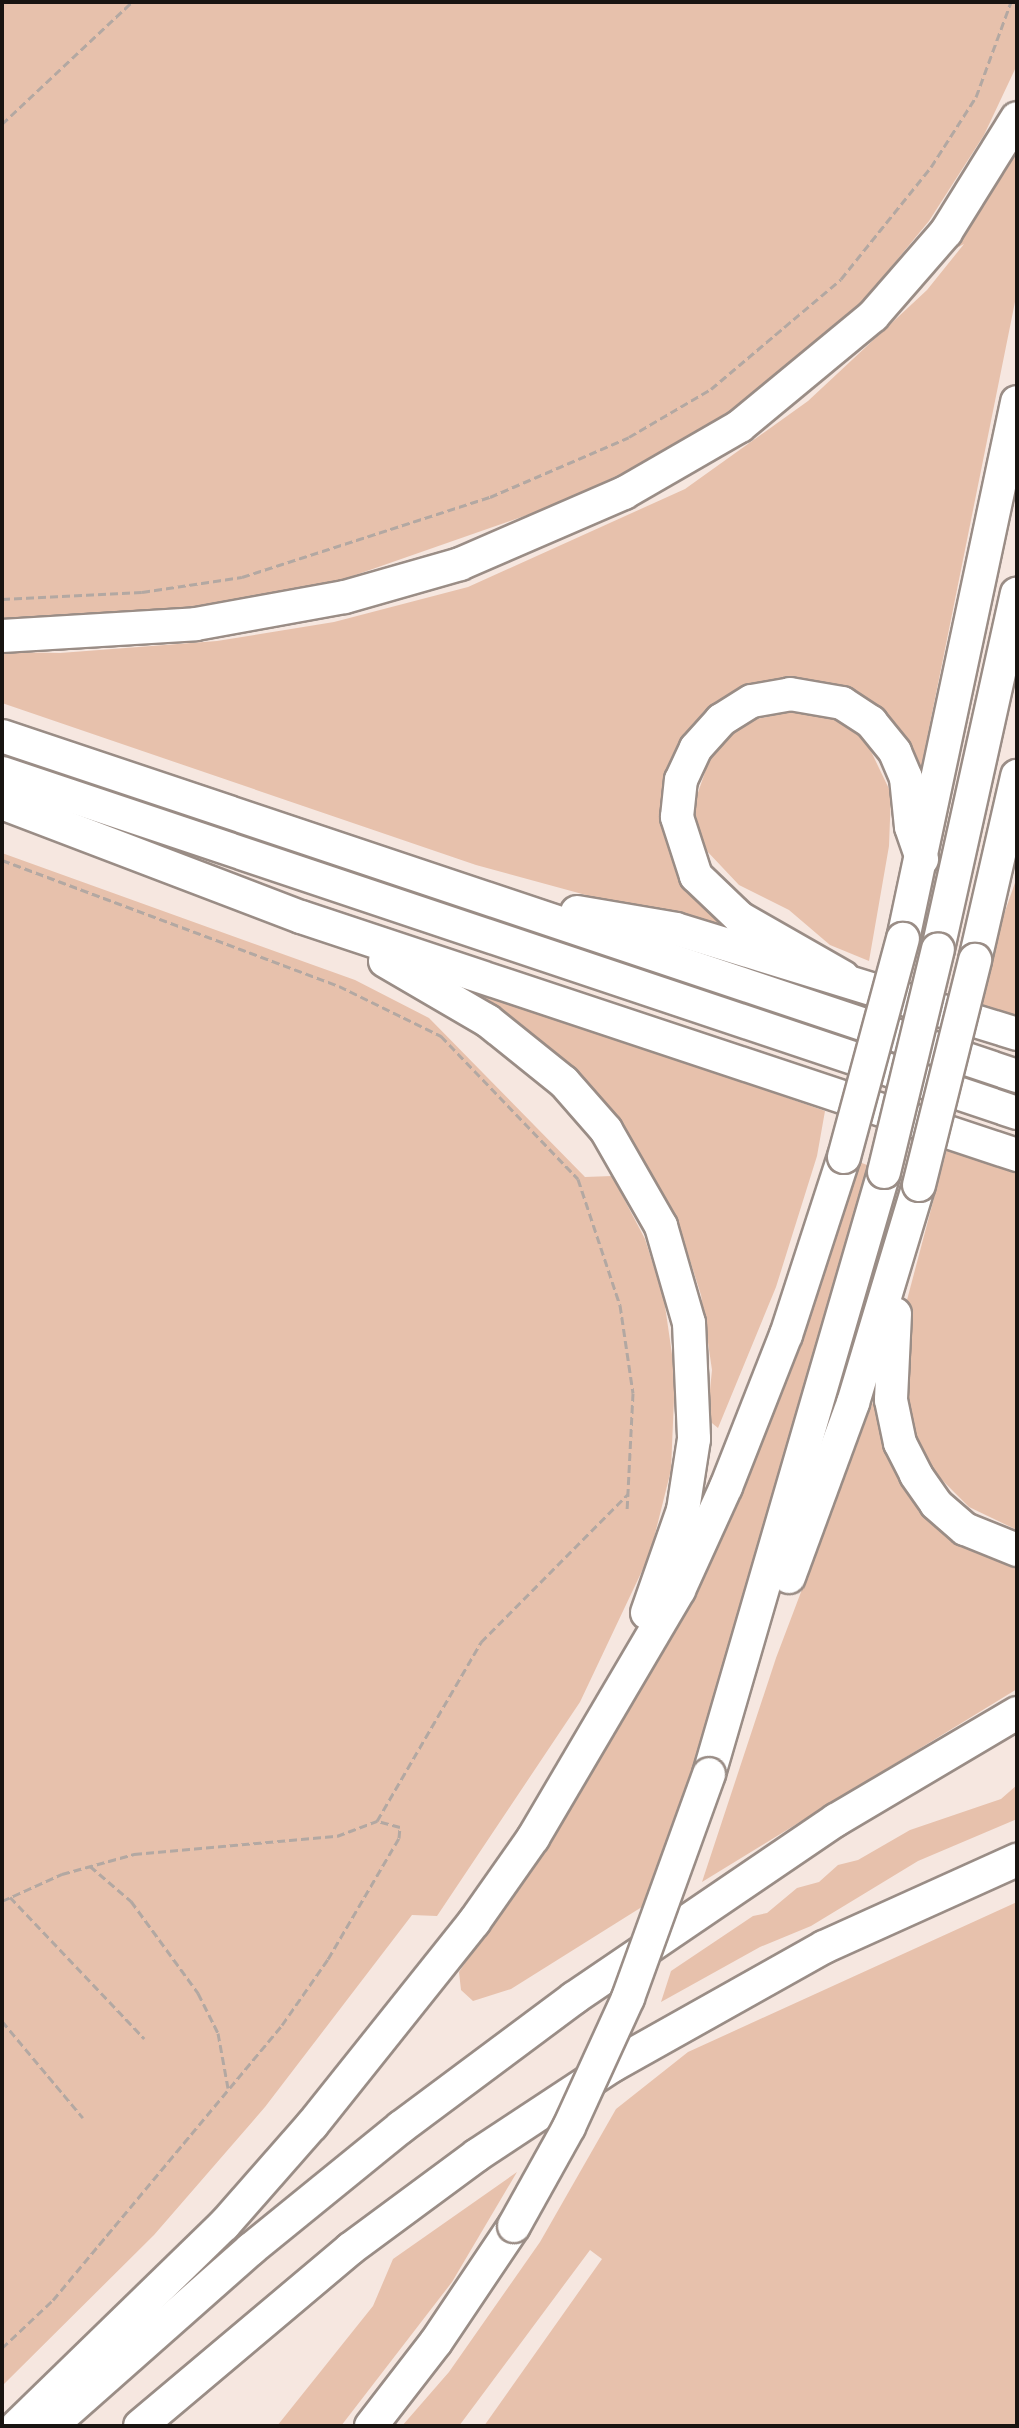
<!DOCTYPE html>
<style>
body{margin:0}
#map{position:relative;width:1019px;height:2428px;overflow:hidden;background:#f6e7e0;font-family:Manrope,sans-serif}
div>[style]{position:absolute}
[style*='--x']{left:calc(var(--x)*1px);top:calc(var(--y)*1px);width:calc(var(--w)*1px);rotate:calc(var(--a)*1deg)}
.green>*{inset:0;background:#e7c1ac}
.path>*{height:3px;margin-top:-1.5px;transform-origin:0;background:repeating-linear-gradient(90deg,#b3a8a2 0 8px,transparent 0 12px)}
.roads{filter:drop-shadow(2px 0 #9a8d86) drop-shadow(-2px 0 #9a8d86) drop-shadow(0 2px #9a8d86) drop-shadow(0 -2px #9a8d86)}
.highway>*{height:32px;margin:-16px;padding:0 16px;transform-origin:16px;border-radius:16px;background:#fff}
.bridges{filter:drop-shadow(2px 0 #9a8d86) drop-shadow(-2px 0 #9a8d86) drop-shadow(0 2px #9a8d86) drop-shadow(0 -2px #9a8d86)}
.highway-bridge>*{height:32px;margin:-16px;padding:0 16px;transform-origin:16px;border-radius:16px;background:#fff}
span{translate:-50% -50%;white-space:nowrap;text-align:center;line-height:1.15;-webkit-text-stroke:8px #f6e7e0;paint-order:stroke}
.frame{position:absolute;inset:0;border:4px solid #181411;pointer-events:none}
</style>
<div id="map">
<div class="green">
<i style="clip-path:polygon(2px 2px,1017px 2px,1017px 65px,984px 135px,929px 221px,864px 300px,773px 382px,666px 452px,556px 505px,344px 579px,189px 610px,63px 620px,2px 619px)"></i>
<i style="clip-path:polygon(1017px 146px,1017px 292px,918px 783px,909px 757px,774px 685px,670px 778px,731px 922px,729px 934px,476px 865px,2px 703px,2px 652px,60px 653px,217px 641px,334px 622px,468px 587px,685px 489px,808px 401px,927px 290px,964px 244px,943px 255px)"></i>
<i style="clip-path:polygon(795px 711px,827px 712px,850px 728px,867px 743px,891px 793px,889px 846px,869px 961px,830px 945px,789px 910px,739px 885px,705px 849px,698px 827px,694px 804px,711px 755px,747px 721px)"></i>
<i style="clip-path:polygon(2px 853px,355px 980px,429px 1018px,585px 1177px,612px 1176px,645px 1239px,664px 1299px,675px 1375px,671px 1470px,650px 1554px,580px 1702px,437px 1916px,412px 1915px,265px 2107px,154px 2235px,2px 2386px)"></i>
<i style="clip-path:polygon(1017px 877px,1017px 1021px,981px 1008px,989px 957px)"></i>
<i style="clip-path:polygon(437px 976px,825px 1111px,817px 1156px,776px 1287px,718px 1428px,707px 1419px,712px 1370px,701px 1295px,687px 1251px,630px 1141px)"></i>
<i style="clip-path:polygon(947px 1149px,1017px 1173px,1017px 1530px,969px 1507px,930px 1468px,906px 1417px,901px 1361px,907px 1300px)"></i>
<i style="clip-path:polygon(859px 1162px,870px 1166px,696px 1769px,645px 1905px,511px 1989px,473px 2001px,461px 1990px,459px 1972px,551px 1837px,630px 1708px,688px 1597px,801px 1334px)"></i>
<i style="clip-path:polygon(873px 1402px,887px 1445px,1017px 1560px,1017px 1689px,702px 1882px,776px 1658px)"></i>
<i style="clip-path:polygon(1017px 1785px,1017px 1819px,918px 1861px,811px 1926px,760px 1947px,661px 2002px,671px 1971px,753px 1916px,767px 1913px,797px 1888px,819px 1882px,838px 1865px,858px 1860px,910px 1830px,1001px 1799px)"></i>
<i style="clip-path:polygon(1017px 1902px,1017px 2426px,484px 2426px,602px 2259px,590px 2250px,459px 2426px,402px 2426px,449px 2372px,540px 2242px,616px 2109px,688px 2052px)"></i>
<i style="clip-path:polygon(517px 2172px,452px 2282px,341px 2426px,277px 2426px,373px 2306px,393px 2259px)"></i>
</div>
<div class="path">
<i style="--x:2;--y:124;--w:178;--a:-43.2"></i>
<i style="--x:2;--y:599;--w:140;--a:-2.9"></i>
<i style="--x:142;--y:592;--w:101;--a:-8.5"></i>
<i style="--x:242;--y:577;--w:261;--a:-17.9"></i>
<i style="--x:490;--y:497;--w:151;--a:-23.3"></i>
<i style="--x:629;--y:437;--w:95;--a:-30.3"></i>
<i style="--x:711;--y:389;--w:170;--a:-40.2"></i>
<i style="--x:841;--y:279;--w:144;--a:-51.2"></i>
<i style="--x:931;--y:167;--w:83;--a:-57.3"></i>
<i style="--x:976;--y:97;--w:101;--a:-69.8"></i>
<i style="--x:2;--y:860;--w:360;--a:20.5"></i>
<i style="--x:339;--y:986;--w:114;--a:26.1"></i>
<i style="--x:441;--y:1036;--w:198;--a:46.2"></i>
<i style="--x:578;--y:1179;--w:133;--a:71.6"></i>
<i style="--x:620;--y:1305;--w:89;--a:81.6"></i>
<i style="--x:633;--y:1393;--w:118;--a:92.9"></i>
<i style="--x:90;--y:1866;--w:54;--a:40.5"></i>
<i style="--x:131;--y:1901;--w:114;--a:53.9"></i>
<i style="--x:198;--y:1993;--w:45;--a:63.4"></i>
<i style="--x:218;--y:2033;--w:56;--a:79.7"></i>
<i style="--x:10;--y:1897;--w:195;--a:46.5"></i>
<i style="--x:2;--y:1901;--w:66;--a:-24.2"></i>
<i style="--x:62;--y:1874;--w:75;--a:-15.5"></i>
<i style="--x:134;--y:1854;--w:204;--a:-5.1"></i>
<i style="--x:337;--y:1836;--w:43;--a:-20.6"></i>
<i style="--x:377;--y:1821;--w:207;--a:-59.8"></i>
<i style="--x:481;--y:1642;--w:209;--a:-45.2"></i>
<i style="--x:2;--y:2021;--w:126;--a:50.1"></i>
<i style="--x:2;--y:2348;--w:70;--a:-43.3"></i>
<i style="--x:53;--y:2300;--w:358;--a:-50.2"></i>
<i style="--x:282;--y:2025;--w:80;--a:-55.1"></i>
<i style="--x:328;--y:1959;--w:140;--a:-59.6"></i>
<i style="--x:399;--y:1838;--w:11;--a:-85"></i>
<i style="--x:400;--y:1827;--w:24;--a:-165"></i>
</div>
<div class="roads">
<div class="highway">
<i style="--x:2;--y:636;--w:194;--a:-3.5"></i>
<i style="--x:196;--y:624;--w:151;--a:-10.3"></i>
<i style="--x:345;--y:597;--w:120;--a:-16"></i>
<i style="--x:460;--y:564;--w:179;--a:-23.4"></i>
<i style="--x:624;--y:493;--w:134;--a:-30"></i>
<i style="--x:740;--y:426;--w:173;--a:-39.6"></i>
<i style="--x:873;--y:316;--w:111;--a:-49"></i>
<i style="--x:946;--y:232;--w:134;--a:-58.1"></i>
<i style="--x:2;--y:736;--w:1070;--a:18.52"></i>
<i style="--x:2;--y:773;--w:1070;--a:18.52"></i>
<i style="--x:2;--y:803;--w:320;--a:20.9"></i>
<i style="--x:301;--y:917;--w:755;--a:18.39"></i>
<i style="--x:577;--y:912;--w:100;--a:9.7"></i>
<i style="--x:676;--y:929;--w:357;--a:17.1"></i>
<i style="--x:903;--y:939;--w:549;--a:-78.01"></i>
<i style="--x:938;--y:949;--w:364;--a:-77.5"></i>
<i style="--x:975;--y:960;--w:189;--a:-77.1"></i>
<i style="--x:385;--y:961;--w:119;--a:30.2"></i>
<i style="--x:488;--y:1021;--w:97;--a:38.8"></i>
<i style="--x:564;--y:1082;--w:64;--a:48.8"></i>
<i style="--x:606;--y:1130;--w:111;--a:60.2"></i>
<i style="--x:661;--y:1226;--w:101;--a:73.9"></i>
<i style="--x:689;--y:1323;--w:116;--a:87.5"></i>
<i style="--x:694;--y:1439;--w:72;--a:98.8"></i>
<i style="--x:683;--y:1510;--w:109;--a:109.3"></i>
<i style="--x:843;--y:977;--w:119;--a:-150.2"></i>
<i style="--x:740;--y:918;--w:61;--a:-136.3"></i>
<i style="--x:696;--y:876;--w:62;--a:-107.9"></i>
<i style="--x:677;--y:817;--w:37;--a:-84"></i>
<i style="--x:681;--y:780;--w:35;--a:-65"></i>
<i style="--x:696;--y:748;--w:38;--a:-48"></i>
<i style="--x:721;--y:720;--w:36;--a:-32"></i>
<i style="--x:752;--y:701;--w:39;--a:-10"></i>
<i style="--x:790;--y:694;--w:53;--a:9.8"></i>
<i style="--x:842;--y:703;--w:35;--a:33"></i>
<i style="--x:871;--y:722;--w:38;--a:51"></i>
<i style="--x:895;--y:752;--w:28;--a:67"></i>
<i style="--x:906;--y:778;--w:49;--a:84.2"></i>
<i style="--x:911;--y:827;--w:34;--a:71"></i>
<i style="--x:895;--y:1314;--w:86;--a:92.7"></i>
<i style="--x:891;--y:1400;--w:44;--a:78.2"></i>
<i style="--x:900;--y:1443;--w:36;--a:63"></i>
<i style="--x:916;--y:1475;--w:35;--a:55"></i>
<i style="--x:936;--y:1504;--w:38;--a:41"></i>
<i style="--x:965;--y:1529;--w:56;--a:22"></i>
<i style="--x:789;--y:1577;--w:185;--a:-69.8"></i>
<i style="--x:853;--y:1403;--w:228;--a:-73.2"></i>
<i style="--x:709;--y:1774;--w:627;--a:-73.79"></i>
<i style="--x:17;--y:2426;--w:289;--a:-44.2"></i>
<i style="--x:224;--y:2225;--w:133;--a:-48.7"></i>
<i style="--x:312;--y:2125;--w:260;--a:-51.4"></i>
<i style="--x:474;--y:1922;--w:103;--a:-54.9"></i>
<i style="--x:533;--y:1838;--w:288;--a:-59.5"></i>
<i style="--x:679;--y:1590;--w:113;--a:-65.5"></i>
<i style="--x:726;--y:1487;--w:163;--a:-68.5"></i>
<i style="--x:786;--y:1335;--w:187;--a:-72"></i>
<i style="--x:51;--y:2426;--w:267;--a:-41.5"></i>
<i style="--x:251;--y:2249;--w:193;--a:-39.1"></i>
<i style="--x:401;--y:2127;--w:216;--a:-36.7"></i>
<i style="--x:574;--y:1998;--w:317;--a:-34.2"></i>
<i style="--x:836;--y:1820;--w:210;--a:-30.6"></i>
<i style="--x:140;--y:2426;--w:275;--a:-40.1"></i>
<i style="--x:350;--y:2249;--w:158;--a:-36.5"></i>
<i style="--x:477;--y:2155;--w:162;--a:-33.4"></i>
<i style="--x:612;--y:2066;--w:243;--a:-29.3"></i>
<i style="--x:824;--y:1947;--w:212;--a:-24.3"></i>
<i style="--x:371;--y:2426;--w:106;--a:-52.3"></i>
<i style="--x:436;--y:2342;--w:140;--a:-56.1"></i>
</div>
</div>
<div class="bridges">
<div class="highway-bridge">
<i style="--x:844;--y:1157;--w:226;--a:-74.9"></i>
<i style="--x:884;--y:1172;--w:229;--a:-76.4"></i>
<i style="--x:919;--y:1185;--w:232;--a:-76"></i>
<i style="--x:514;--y:2226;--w:113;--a:-60.9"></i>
<i style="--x:569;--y:2127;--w:142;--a:-65.4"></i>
<i style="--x:628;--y:1998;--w:238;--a:-70.1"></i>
</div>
</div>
<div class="frame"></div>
</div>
